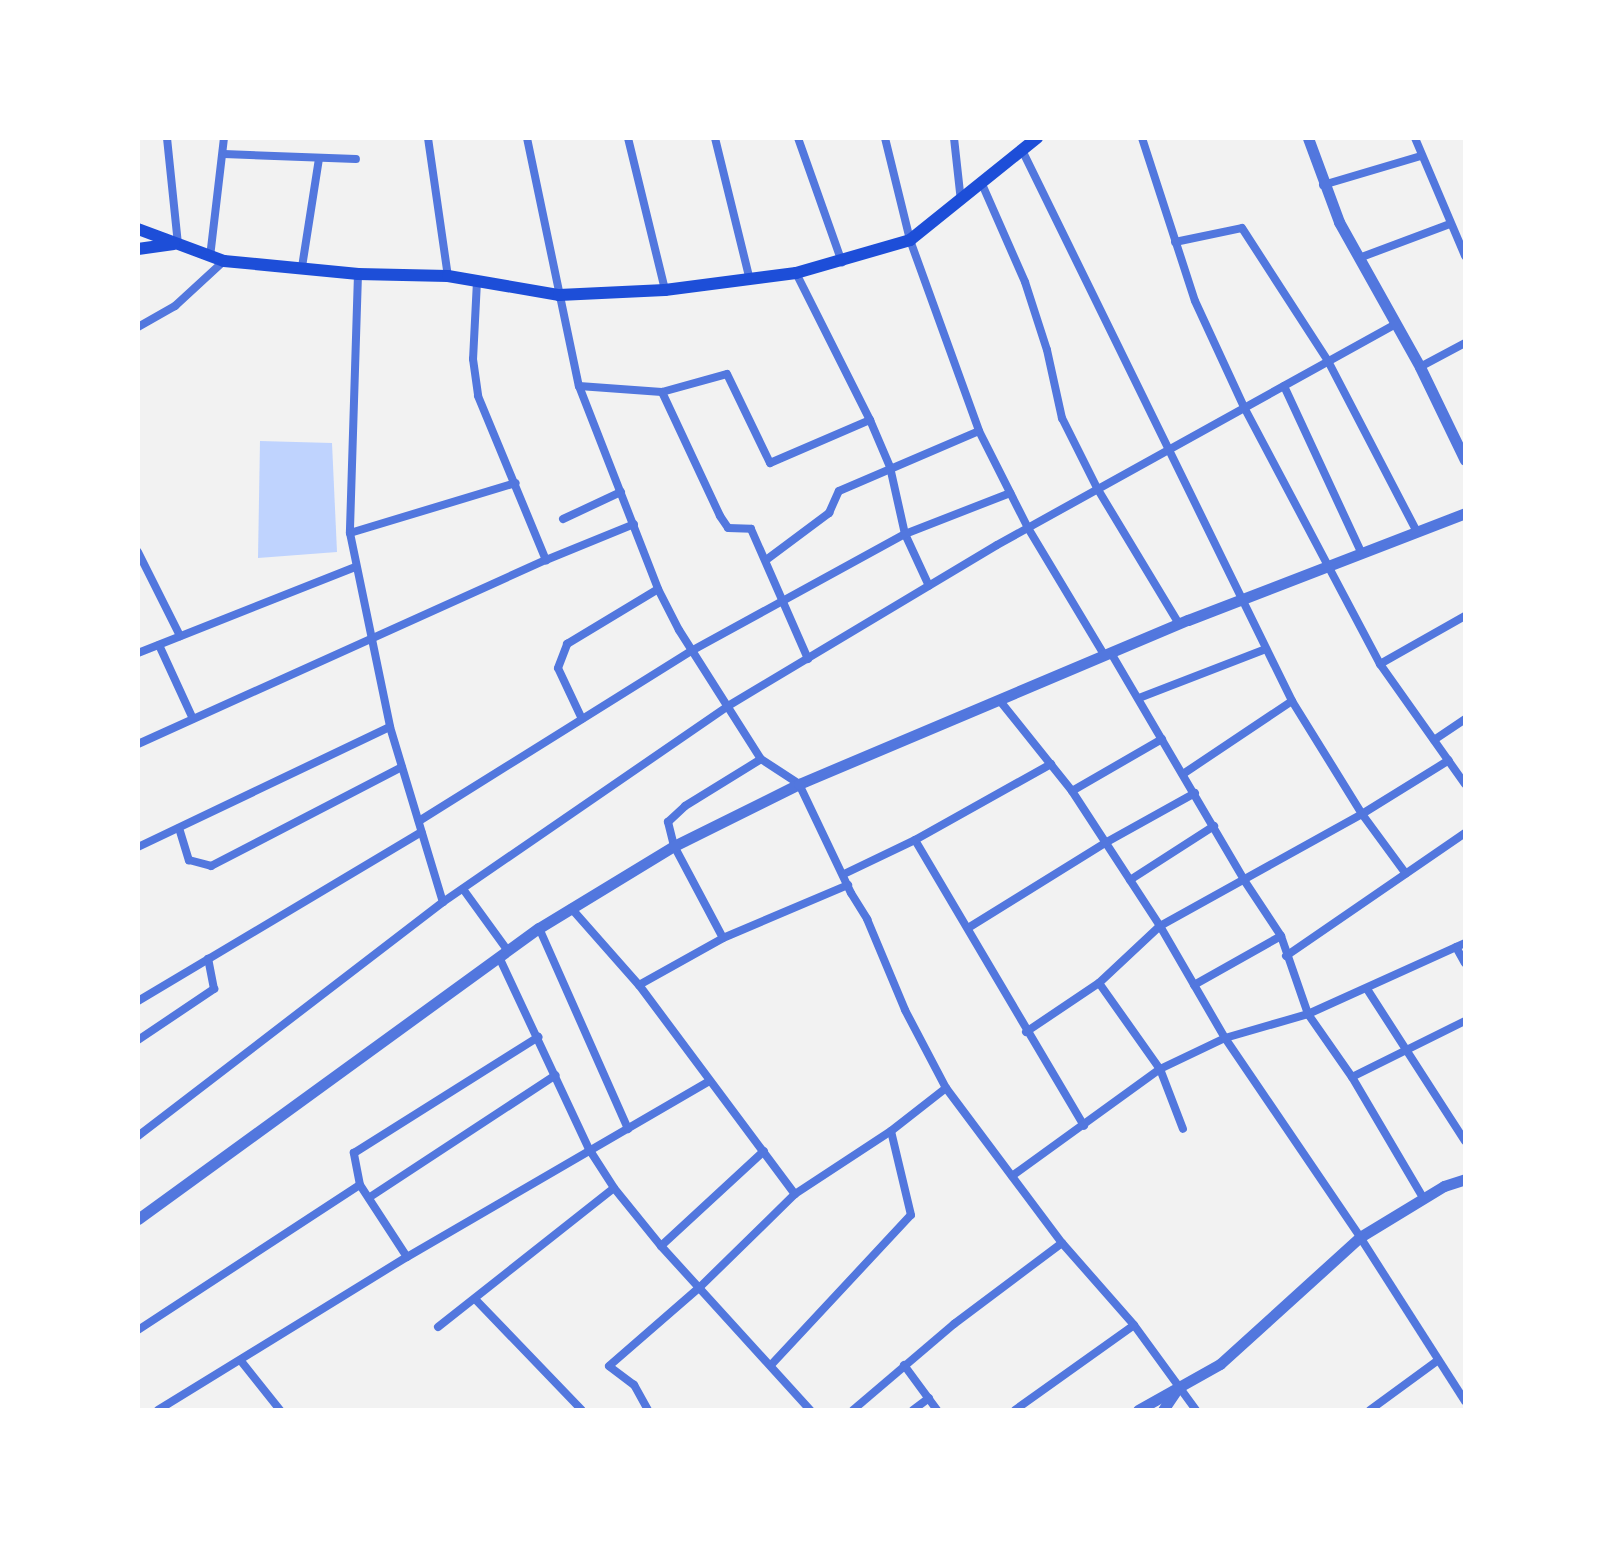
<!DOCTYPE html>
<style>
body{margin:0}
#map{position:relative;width:1603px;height:1548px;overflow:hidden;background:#f2f2f2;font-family:"Source Sans 3",sans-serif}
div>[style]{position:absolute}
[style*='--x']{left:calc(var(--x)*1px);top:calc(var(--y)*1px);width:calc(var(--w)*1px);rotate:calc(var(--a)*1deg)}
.water>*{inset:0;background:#bfd3fe}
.minor>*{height:8px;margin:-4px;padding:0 4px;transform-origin:4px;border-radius:4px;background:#5277de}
.tertiary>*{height:11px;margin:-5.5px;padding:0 5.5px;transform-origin:5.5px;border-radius:5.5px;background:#5277de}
.secondary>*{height:12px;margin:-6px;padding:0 6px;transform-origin:6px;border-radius:6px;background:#1d4ed8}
span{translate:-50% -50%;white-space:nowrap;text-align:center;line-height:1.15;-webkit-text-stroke:6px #fff;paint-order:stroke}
.frame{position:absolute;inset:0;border:140px solid #fff;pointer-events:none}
</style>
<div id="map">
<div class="water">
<i style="clip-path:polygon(260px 441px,332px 443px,337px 552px,258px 558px)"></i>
</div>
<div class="minor">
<i style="--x:167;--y:138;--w:107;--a:84.1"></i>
<i style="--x:428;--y:138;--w:139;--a:81.8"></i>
<i style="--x:527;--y:138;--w:253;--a:78.2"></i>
<i style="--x:579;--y:386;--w:218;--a:68.7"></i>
<i style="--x:658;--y:589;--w:46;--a:62.9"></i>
<i style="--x:679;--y:630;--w:153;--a:57.6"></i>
<i style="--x:761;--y:759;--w:45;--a:33.3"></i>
<i style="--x:799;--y:784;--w:121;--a:64.5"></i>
<i style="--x:851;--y:893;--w:31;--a:58"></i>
<i style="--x:867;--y:919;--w:99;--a:67.3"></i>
<i style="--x:905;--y:1010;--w:88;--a:62.3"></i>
<i style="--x:946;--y:1088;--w:194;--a:53.2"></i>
<i style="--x:1062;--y:1243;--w:109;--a:48.7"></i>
<i style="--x:1134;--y:1325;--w:105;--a:53.9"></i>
<i style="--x:628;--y:138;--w:156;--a:76.3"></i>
<i style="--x:715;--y:138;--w:146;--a:76.2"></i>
<i style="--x:798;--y:138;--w:132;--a:70.5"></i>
<i style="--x:885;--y:138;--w:105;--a:76.2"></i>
<i style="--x:910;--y:240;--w:203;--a:70.1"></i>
<i style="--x:979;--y:431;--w:109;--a:63.2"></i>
<i style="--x:1028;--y:528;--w:149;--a:59"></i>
<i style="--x:954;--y:138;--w:63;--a:83.7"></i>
<i style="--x:1142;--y:138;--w:171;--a:72"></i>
<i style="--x:1195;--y:301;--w:119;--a:65.2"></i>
<i style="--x:1245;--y:409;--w:289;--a:62.1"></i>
<i style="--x:1380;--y:664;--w:147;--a:54.7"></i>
<i style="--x:1415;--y:138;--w:128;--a:67"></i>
<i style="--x:1022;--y:150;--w:614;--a:63.89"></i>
<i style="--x:1292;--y:701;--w:131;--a:146.2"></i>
<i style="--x:224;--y:154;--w:132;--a:2.2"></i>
<i style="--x:982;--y:184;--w:107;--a:66.3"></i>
<i style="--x:1025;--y:282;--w:71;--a:72.1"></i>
<i style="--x:1047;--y:350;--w:70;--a:77.6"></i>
<i style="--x:1062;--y:418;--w:78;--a:63.4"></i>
<i style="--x:1097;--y:488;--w:159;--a:58.9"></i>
<i style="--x:1323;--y:185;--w:102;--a:-16.5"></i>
<i style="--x:1175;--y:242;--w:68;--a:-11.8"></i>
<i style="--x:1242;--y:228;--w:158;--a:57.1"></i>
<i style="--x:1328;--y:361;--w:193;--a:62.5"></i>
<i style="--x:210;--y:257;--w:120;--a:-83.3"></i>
<i style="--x:1359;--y:258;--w:97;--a:-20.5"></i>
<i style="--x:302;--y:267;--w:110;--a:-81.1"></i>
<i style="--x:796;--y:273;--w:165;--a:63.3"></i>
<i style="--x:870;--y:420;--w:51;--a:66.9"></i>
<i style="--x:890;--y:467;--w:69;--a:77.4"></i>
<i style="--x:905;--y:534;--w:57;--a:65.2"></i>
<i style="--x:358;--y:274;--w:259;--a:91.8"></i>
<i style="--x:350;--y:533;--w:198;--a:78.3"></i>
<i style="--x:390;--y:727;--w:183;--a:73.2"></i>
<i style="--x:477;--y:281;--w:78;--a:92.9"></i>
<i style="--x:473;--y:359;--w:37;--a:82"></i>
<i style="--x:478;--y:396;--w:178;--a:67.5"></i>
<i style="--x:138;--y:327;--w:43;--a:-29.6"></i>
<i style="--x:175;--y:306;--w:67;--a:-42.6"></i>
<i style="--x:1420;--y:367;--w:51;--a:-28.1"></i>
<i style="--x:579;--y:386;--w:83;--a:4.1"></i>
<i style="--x:662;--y:392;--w:67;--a:-15.5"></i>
<i style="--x:727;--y:374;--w:99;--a:64.2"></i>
<i style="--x:770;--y:463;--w:109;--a:-23.3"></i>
<i style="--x:1284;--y:386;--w:185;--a:65.1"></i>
<i style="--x:662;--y:392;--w:137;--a:64.9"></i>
<i style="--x:720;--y:516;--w:14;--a:56"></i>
<i style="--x:728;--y:528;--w:23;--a:2"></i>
<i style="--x:751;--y:529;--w:142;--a:66.3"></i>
<i style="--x:563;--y:519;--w:64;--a:-25"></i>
<i style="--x:350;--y:533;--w:173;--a:-16.8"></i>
<i style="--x:138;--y:552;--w:94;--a:63.4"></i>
<i style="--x:766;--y:560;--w:79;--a:-36.7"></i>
<i style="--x:829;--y:513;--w:24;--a:-66"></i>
<i style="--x:839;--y:491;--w:152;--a:-23.2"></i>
<i style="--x:159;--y:645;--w:81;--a:65.3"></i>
<i style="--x:138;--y:653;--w:233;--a:-21.6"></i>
<i style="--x:1111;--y:653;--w:263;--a:59.6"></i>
<i style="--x:1244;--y:880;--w:67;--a:56.5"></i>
<i style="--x:1281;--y:936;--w:83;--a:70.9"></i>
<i style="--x:1308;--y:1014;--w:77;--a:55.1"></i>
<i style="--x:1352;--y:1077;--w:142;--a:59.5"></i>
<i style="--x:1380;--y:664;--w:98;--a:-29.5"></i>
<i style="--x:1139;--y:698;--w:136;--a:-21.1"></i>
<i style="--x:1000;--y:701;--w:115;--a:51.3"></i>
<i style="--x:1072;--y:791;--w:161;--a:56.9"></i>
<i style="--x:1160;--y:926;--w:129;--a:59.9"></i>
<i style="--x:1225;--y:1038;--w:240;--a:55.8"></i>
<i style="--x:1360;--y:1237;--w:195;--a:57.4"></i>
<i style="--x:1292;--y:701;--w:133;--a:58.2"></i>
<i style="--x:1362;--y:814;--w:74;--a:53.7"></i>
<i style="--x:582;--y:719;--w:56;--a:-115.2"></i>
<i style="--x:558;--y:668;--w:26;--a:-69"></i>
<i style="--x:567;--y:644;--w:106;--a:-31.1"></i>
<i style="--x:1434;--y:740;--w:37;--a:-34"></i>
<i style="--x:138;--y:744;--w:448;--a:-24.3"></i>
<i style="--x:546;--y:560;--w:95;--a:-22.2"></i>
<i style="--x:1072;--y:791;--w:104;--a:-30"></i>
<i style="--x:419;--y:821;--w:323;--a:-32"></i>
<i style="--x:693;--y:650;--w:242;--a:-28.7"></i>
<i style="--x:905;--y:534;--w:113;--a:-21.3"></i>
<i style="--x:179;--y:828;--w:34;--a:73"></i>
<i style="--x:189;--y:860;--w:23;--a:15"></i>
<i style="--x:211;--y:866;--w:215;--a:-27.4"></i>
<i style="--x:915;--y:840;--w:332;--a:59.4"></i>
<i style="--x:138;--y:847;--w:279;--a:-25.5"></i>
<i style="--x:844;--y:874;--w:79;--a:-25.6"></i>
<i style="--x:915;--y:840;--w:156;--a:-29.2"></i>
<i style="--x:1130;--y:880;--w:100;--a:-32.7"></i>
<i style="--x:463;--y:889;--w:77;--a:54"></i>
<i style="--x:571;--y:908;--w:103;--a:48.6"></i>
<i style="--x:639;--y:985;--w:261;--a:53.3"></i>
<i style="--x:539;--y:928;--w:220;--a:66.1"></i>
<i style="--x:968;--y:928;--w:161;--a:-31.8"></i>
<i style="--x:1105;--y:843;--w:103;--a:-29.1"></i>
<i style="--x:723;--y:938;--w:104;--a:-118"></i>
<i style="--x:674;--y:846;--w:25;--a:-104"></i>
<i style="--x:668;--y:822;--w:23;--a:-43"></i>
<i style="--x:685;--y:806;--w:89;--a:-31.7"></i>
<i style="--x:1456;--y:947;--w:18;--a:61"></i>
<i style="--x:1286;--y:956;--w:217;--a:-34.5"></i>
<i style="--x:499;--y:957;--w:212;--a:64.9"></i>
<i style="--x:589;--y:1149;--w:46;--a:57.3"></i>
<i style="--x:614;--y:1188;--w:75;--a:51"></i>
<i style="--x:661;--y:1246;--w:222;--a:47.7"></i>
<i style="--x:1099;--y:983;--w:105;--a:54.7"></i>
<i style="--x:1160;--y:1069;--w:64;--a:69"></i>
<i style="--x:639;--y:985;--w:96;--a:-29.2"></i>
<i style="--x:723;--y:938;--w:136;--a:-23"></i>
<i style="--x:1194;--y:985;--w:100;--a:-29.4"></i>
<i style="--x:1367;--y:989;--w:181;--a:57.2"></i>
<i style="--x:138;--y:1001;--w:330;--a:-30.8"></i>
<i style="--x:1026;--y:1032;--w:88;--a:-33.9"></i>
<i style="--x:1099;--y:983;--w:83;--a:-43.1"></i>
<i style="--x:1160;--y:926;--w:231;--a:-29"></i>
<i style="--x:1362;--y:814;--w:102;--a:-31.8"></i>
<i style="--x:138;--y:1040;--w:92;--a:-33.9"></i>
<i style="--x:214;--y:989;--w:31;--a:-101"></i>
<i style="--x:1352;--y:1077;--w:126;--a:-26.4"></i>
<i style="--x:138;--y:1136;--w:384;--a:-37.5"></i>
<i style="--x:443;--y:902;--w:346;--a:-34.5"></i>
<i style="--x:728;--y:706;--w:313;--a:-30.9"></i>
<i style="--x:997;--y:545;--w:456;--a:-29"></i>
<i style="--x:1012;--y:1176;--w:183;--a:-35.9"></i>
<i style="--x:1160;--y:1069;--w:72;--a:-25.5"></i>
<i style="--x:1225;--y:1038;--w:86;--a:-16.1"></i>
<i style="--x:1308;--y:1014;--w:172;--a:-24.3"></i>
<i style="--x:370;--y:1197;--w:222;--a:-33.3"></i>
<i style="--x:661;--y:1246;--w:140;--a:-42.7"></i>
<i style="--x:407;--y:1257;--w:86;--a:-123.1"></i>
<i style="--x:360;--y:1185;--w:33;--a:-101"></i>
<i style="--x:354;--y:1153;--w:218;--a:-32.2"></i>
<i style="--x:475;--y:1299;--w:154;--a:46.1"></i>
<i style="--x:438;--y:1327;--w:224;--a:-38.3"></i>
<i style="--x:138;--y:1330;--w:265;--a:-33.2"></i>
<i style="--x:241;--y:1361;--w:63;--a:51.5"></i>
<i style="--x:771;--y:1365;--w:205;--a:-47"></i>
<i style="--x:911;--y:1215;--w:86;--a:-103.4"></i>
<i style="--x:904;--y:1365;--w:56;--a:53.7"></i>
<i style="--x:158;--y:1410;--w:292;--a:-31.6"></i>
<i style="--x:407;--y:1257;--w:350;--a:-30.2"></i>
<i style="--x:648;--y:1410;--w:29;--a:-119"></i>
<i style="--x:634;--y:1385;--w:31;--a:-143"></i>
<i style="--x:609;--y:1366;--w:121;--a:-41"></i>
<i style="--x:700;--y:1287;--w:133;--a:-44.4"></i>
<i style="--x:795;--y:1194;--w:115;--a:-33.3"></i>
<i style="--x:891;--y:1131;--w:70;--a:-38"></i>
<i style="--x:853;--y:1410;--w:133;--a:-40.4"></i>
<i style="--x:954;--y:1324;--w:135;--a:-36.9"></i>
<i style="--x:913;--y:1410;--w:20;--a:-37"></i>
<i style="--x:1015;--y:1410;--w:146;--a:-35.5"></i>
<i style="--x:1370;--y:1410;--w:83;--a:-36.2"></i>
</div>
<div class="tertiary">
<i style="--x:1308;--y:138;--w:90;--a:69.7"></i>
<i style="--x:1339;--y:222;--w:166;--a:60.8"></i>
<i style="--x:1420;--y:367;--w:103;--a:64.2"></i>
<i style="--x:138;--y:1219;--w:495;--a:-36"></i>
<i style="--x:539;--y:928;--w:158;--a:-31.3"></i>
<i style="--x:674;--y:846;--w:140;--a:-26.4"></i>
<i style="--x:799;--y:784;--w:422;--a:-22.9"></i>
<i style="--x:1188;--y:620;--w:297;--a:-21.1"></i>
<i style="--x:1138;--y:1410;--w:94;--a:-29.3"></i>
<i style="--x:1220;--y:1364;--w:189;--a:-42.2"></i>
<i style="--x:1360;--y:1237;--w:98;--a:-31.3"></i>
<i style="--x:1444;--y:1186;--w:22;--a:-18"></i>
<i style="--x:1163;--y:1410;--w:23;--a:-56"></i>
</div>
<div class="secondary">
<i style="--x:138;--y:229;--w:92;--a:20.4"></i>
<i style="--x:224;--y:261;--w:135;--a:5.5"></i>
<i style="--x:358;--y:274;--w:90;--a:1.3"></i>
<i style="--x:448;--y:276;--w:113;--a:9.7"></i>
<i style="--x:559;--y:295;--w:106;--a:-2.7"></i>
<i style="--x:665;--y:290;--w:132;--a:-7.4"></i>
<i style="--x:796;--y:273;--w:119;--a:-16.1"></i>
<i style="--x:910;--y:240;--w:163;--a:-38.8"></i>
<i style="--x:138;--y:249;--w:36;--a:-8"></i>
</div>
<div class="frame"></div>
</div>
